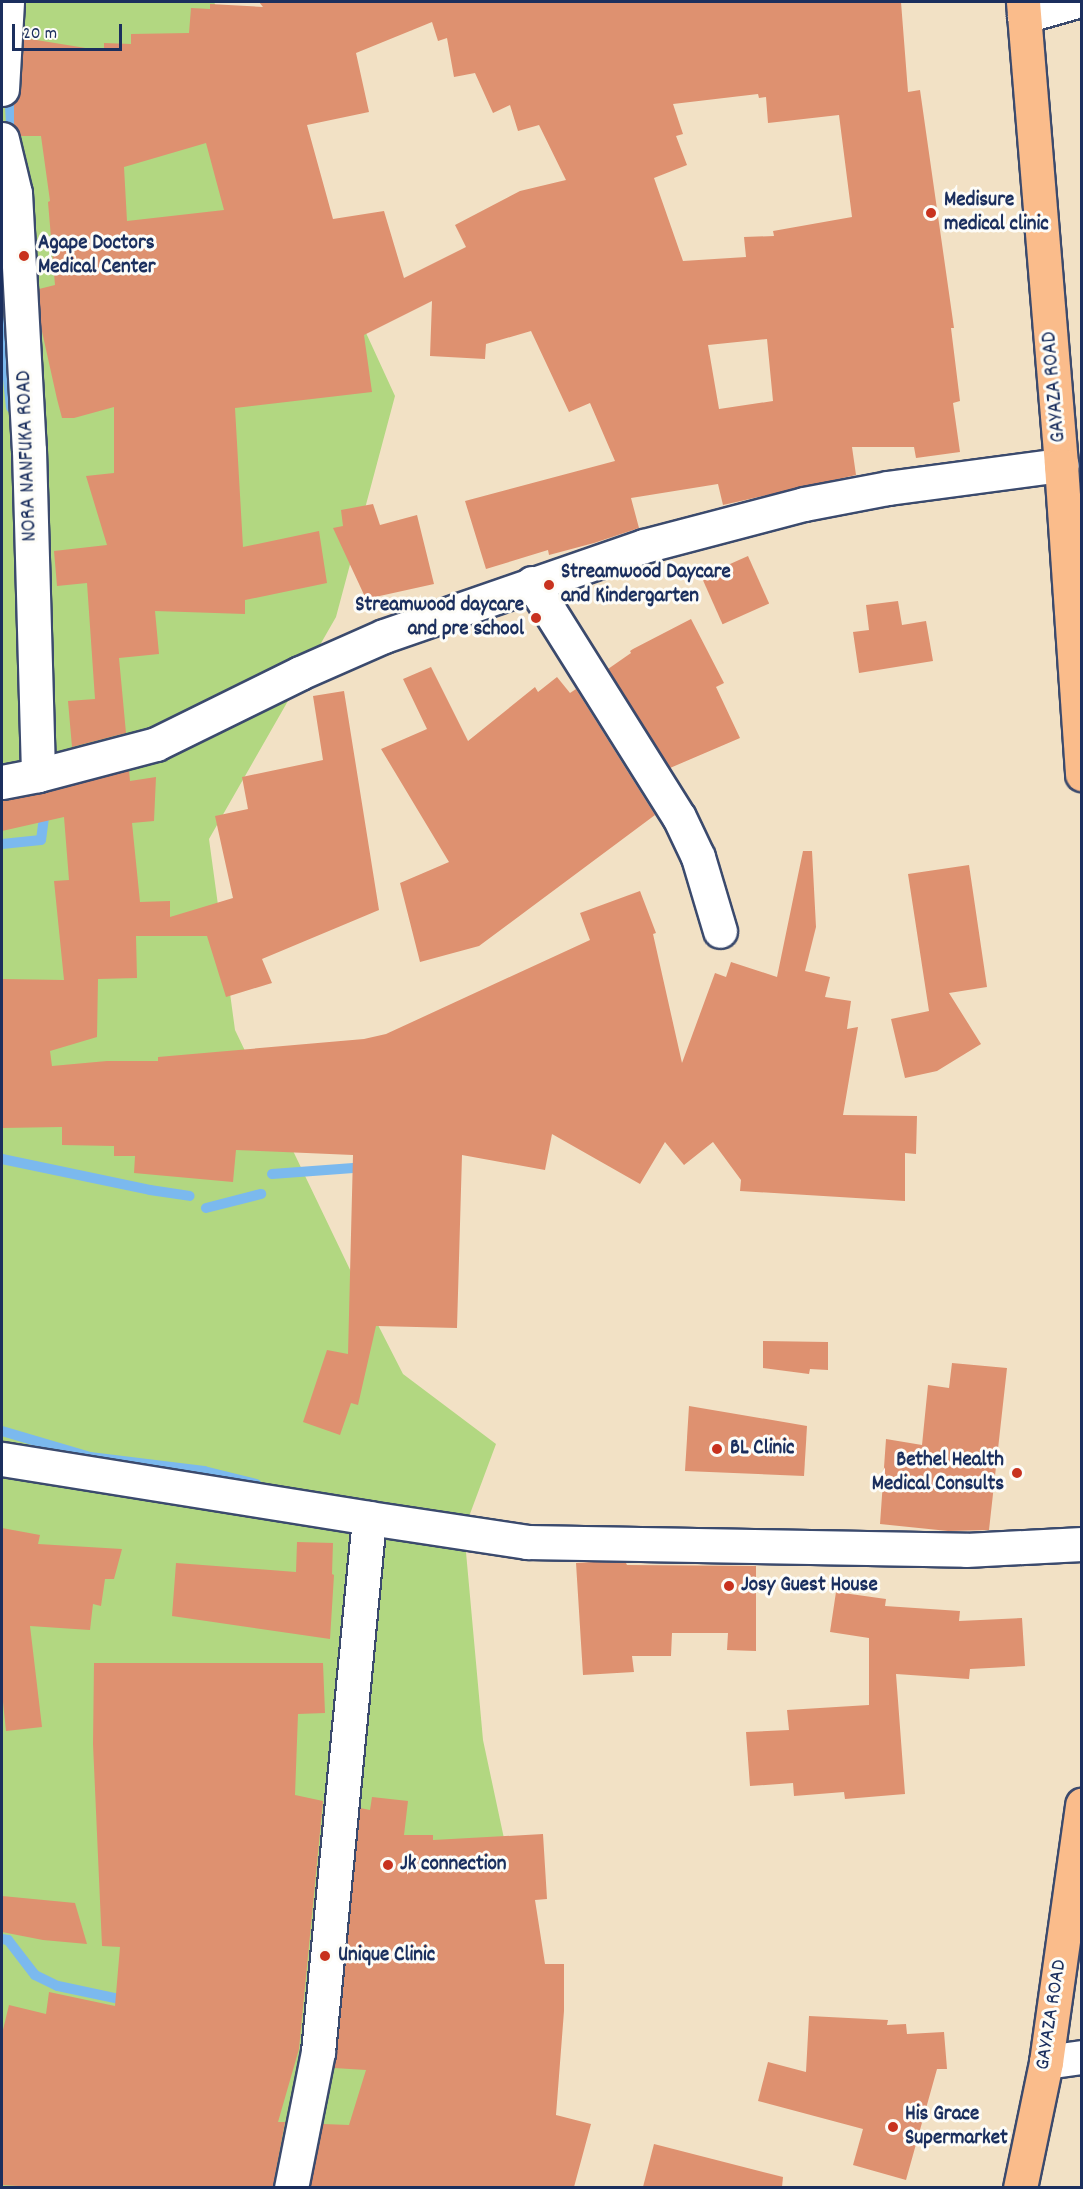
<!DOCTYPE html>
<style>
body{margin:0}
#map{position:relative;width:1083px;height:2189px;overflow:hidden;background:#f2e1c5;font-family:Dekko,sans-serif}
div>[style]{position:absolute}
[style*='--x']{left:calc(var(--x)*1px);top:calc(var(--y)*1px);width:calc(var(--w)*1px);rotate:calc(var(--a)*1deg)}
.green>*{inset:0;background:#b2d781}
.stream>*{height:10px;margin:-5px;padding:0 5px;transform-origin:5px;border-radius:5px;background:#7bb9ee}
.building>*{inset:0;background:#de9170;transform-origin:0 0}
.roads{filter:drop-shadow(2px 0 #3b4a6d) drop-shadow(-2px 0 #3b4a6d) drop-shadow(0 2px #3b4a6d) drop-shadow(0 -2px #3b4a6d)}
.minor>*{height:33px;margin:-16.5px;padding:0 16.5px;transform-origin:16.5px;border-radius:16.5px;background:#fff}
.primary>*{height:33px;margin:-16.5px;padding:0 16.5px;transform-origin:16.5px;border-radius:16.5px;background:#fabc8b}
.dots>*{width:16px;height:16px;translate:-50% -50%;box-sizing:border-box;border:3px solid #fdfcf7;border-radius:50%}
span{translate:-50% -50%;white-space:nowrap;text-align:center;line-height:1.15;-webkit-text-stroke:6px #fdfcf7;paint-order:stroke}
.poi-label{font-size:21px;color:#1b2f5e;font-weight:700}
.left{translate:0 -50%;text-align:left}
.right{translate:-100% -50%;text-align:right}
.street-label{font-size:21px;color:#1b2f5e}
.frame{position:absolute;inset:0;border:3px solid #1b2f5e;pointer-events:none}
.scale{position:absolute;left:12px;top:24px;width:110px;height:27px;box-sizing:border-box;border:3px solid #1b2f5e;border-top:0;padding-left:8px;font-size:18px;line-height:21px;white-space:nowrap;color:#1b2f5e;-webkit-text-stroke:4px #fdfcf7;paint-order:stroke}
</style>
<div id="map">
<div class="green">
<i style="clip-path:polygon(2px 2px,214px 2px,395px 396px,336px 617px,209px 839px,235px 1030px,354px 1278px,403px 1374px,496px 1444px,464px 1530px,483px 1740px,527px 1946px,529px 2143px,523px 2187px,2px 2188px)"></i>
</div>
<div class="stream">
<i style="--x:9;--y:91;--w:48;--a:86.4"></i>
<i style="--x:2;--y:322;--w:86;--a:84"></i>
<i style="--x:2;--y:844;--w:39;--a:-6"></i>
<i style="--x:41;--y:840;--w:61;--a:-82.4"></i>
<i style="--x:2;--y:1159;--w:151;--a:11.8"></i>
<i style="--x:150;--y:1190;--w:40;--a:8.5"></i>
<i style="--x:272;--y:1174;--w:95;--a:-4.2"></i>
<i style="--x:206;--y:1208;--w:57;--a:-14.3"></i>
<i style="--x:2;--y:1431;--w:92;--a:16.5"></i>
<i style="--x:90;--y:1457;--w:115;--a:7"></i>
<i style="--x:204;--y:1471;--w:54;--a:14"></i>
<i style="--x:2;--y:1939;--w:6;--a:9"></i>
<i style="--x:8;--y:1940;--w:44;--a:52.4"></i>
<i style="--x:35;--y:1975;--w:25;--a:26"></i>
<i style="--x:58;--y:1986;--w:73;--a:11.9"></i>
</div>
<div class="building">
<i style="clip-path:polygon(evenodd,259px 2px,901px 2px,908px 92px,920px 90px,954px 328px,951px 328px,960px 401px,953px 403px,960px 452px,916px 458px,914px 447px,852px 447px,856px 475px,723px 505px,718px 484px,631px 498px,639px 528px,594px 543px,549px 555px,548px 550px,486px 569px,465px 501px,615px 461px,590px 403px,569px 412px,531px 331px,486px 344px,485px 359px,430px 356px,432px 301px,364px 335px,372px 392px,235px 408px,243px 547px,319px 531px,327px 583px,245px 600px,245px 614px,155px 611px,159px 654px,119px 658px,126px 733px,72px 747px,68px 701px,95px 699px,87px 583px,57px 586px,54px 551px,107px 545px,86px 476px,114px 473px,114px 407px,74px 418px,62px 418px,57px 399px,41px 327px,39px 289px,55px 285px,48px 202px,50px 201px,41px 136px,20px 136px,14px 125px,14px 103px,21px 90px,24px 38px,104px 51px,104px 43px,131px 44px,131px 34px,189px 33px,191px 8px,210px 9px,210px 4px,263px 7px,259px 2px,432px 22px,438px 41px,447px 38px,454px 77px,475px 73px,493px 113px,510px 105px,518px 131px,539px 125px,566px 180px,520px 191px,455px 225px,466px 247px,404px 278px,384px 211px,333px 219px,307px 125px,369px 112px,356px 53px,432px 22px,259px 2px,758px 94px,759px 98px,766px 97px,768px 123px,839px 115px,852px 217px,773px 231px,774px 236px,744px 237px,746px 257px,683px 261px,654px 178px,687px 165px,676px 136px,683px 134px,673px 104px,758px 94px,259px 2px,206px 143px,224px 210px,127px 221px,124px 167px,206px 143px,259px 2px,767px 339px,773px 401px,719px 409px,708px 345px,767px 339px)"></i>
<i style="clip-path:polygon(373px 504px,380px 525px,417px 515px,434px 584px,366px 599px,333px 528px,343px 526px,341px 510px)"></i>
<i style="left:748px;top:556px;width:52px;height:51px;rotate:66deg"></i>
<i style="clip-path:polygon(898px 601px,902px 625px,926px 621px,933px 661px,859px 673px,853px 632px,869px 630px,866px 605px)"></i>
<i style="clip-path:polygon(691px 619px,724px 683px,716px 687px,740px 738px,670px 768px,608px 669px,631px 653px,630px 651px,633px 649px)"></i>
<i style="clip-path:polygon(431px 667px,468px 741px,535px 687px,538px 692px,557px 677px,570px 693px,576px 689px,655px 815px,479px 946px,420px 962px,400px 883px,449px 862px,381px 749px,427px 729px,403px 679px)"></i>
<i style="clip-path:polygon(344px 691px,379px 910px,262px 959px,272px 983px,226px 997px,207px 936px,136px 936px,137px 978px,98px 979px,97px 1037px,50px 1051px,52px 1066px,107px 1061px,158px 1061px,158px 1057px,364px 1039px,386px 1034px,590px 940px,580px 913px,640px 891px,656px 933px,653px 934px,682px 1063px,715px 973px,726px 977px,731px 962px,777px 977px,803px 851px,812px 851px,816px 927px,805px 971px,830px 977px,825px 997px,851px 1001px,847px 1029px,858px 1027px,843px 1115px,917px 1116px,916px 1154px,905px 1153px,905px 1201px,740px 1191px,741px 1180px,713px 1142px,684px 1165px,665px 1142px,640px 1184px,552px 1134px,545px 1170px,462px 1155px,457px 1328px,376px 1326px,358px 1405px,351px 1403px,340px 1435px,303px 1422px,327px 1350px,348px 1354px,353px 1155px,236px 1150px,233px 1182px,134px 1173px,135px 1156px,114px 1156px,114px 1146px,62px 1145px,62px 1127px,2px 1128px,2px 979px,64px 980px,54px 881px,69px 880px,64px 817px,2px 831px,2px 800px,43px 793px,129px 770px,130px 781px,156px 777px,154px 821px,132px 823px,140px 902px,170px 901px,170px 917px,233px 898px,215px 816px,248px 809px,242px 777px,323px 760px,313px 696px)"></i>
<i style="clip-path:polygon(969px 865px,987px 987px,949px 993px,981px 1044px,937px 1071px,905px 1078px,891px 1019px,929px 1011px,908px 874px)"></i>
<i style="clip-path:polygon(763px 1341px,828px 1342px,828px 1370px,810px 1369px,809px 1374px,763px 1368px)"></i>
<i style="clip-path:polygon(952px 1363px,1007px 1368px,989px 1530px,948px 1531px,880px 1524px,886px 1439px,922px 1445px,928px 1385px,949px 1388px)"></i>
<i style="clip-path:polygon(689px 1406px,807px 1426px,804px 1476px,685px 1471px)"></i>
<i style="clip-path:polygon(2px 1528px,40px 1535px,38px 1544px,122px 1549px,114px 1579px,105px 1579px,101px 1606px,93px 1604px,90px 1630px,30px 1626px,42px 1727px,6px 1731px,2px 1692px)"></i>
<i style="clip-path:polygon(297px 1542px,333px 1543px,332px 1574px,334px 1575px,330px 1639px,172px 1616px,176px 1563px,296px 1572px)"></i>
<i style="clip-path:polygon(594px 1562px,626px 1563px,627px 1565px,756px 1566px,756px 1651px,727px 1650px,728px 1633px,672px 1633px,671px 1656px,632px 1656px,634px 1672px,583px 1675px,576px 1563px)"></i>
<i style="clip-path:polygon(836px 1592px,886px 1599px,885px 1606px,960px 1611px,959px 1621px,1022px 1618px,1025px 1666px,970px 1669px,969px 1679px,896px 1674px,905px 1794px,845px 1799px,844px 1792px,794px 1796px,793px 1783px,750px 1786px,746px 1732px,789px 1730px,787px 1710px,869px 1705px,869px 1638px,830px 1632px)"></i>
<i style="clip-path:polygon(94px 1663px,323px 1663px,325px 1713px,298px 1714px,295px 1795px,323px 1801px,299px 2049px,278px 2122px,285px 2122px,273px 2187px,35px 2187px,2px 2185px,2px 2034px,9px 2005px,46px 2014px,49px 1992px,115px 2006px,120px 1947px,102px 1946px,93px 1744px)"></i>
<i style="clip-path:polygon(372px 1797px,408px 1801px,404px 1835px,433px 1835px,433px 1840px,543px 1834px,547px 1899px,535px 1900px,545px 1964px,564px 1964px,564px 2011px,556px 2115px,591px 2124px,574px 2187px,310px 2187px,323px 2124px,349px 2125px,366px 2070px,334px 2068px,360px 1808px,370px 1810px)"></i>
<i style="clip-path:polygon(2px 1896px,75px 1903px,87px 1944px,43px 1940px,2px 1932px)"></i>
<i style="clip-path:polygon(809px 2016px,888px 2020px,887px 2025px,906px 2024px,907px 2034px,944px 2032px,947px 2069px,937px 2069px,906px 2180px,853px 2165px,863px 2129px,758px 2101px,768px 2062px,806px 2072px)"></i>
<i style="clip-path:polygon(654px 2144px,783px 2177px,782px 2187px,643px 2187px)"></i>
</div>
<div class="roads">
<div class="minor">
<i style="--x:1024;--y:16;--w:51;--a:-15.9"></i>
<i style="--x:2;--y:89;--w:87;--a:-86.7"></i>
<i style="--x:2;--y:139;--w:56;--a:76.5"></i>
<i style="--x:15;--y:193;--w:257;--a:86.9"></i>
<i style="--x:29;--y:450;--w:325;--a:88.4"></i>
<i style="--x:532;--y:583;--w:276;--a:57.9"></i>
<i style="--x:679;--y:817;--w:44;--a:64.6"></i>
<i style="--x:698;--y:857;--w:77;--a:73.4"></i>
<i style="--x:2;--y:782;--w:37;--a:-11"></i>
<i style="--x:38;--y:775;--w:122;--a:-14.7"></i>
<i style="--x:156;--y:744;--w:161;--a:-26.2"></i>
<i style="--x:300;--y:673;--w:92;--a:-23.8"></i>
<i style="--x:384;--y:636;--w:275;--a:-19.1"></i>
<i style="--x:644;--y:546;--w:165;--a:-14.7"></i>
<i style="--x:804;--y:504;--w:86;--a:-10.8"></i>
<i style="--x:888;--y:488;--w:175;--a:-7.6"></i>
<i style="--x:2;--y:1459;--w:372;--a:9.1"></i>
<i style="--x:1046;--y:2062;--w:36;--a:-8"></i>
<i style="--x:291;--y:2188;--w:139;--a:-78.8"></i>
<i style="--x:318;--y:2052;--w:536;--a:-84.54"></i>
<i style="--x:369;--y:1518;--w:160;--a:8.6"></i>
<i style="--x:527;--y:1542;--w:439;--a:1"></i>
<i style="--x:966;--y:1550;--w:116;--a:-3"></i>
</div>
<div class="primary">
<i style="--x:1023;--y:2;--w:465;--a:85.3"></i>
<i style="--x:1061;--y:465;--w:310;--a:86.1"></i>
<i style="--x:1020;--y:2188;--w:129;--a:-78.3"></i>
<i style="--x:1046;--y:2062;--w:260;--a:-82"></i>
</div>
</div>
<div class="dots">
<i style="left:931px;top:213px;background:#c8321e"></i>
<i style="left:24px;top:256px;background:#c8321e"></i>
<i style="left:549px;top:585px;background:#c8321e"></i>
<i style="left:536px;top:618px;background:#c8321e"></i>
<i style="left:717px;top:1449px;background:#c8321e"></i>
<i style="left:1017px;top:1473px;background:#c8321e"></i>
<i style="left:729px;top:1586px;background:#c8321e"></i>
<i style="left:388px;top:1865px;background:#c8321e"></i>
<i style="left:325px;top:1956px;background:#c8321e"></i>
<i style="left:893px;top:2127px;background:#c8321e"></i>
</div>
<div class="poi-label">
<span class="left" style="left:944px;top:213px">Medisure<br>medical clinic</span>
<span class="left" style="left:38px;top:256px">Agape Doctors<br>Medical Center</span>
<span class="left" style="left:561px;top:585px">Streamwood Daycare<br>and Kindergarten</span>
<span class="right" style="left:524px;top:618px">Streamwood daycare<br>and pre school</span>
<span class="left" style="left:730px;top:1449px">BL Clinic</span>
<span class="right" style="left:1004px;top:1473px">Bethel Health<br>Medical Consults</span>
<span class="left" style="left:741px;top:1586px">Josy Guest House</span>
<span class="left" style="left:400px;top:1865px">Jk connection</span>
<span class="left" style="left:338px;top:1956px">Unique Clinic</span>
<span class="left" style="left:905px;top:2127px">His Grace<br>Supermarket</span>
</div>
<div class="street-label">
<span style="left:1055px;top:387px;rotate:-95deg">GAYAZA ROAD</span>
<span style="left:28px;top:456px;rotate:-92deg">NORA NANFUKA ROAD</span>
<span style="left:1052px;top:2015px;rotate:-81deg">GAYAZA ROAD</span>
</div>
<div class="frame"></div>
<div class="scale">20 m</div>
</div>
